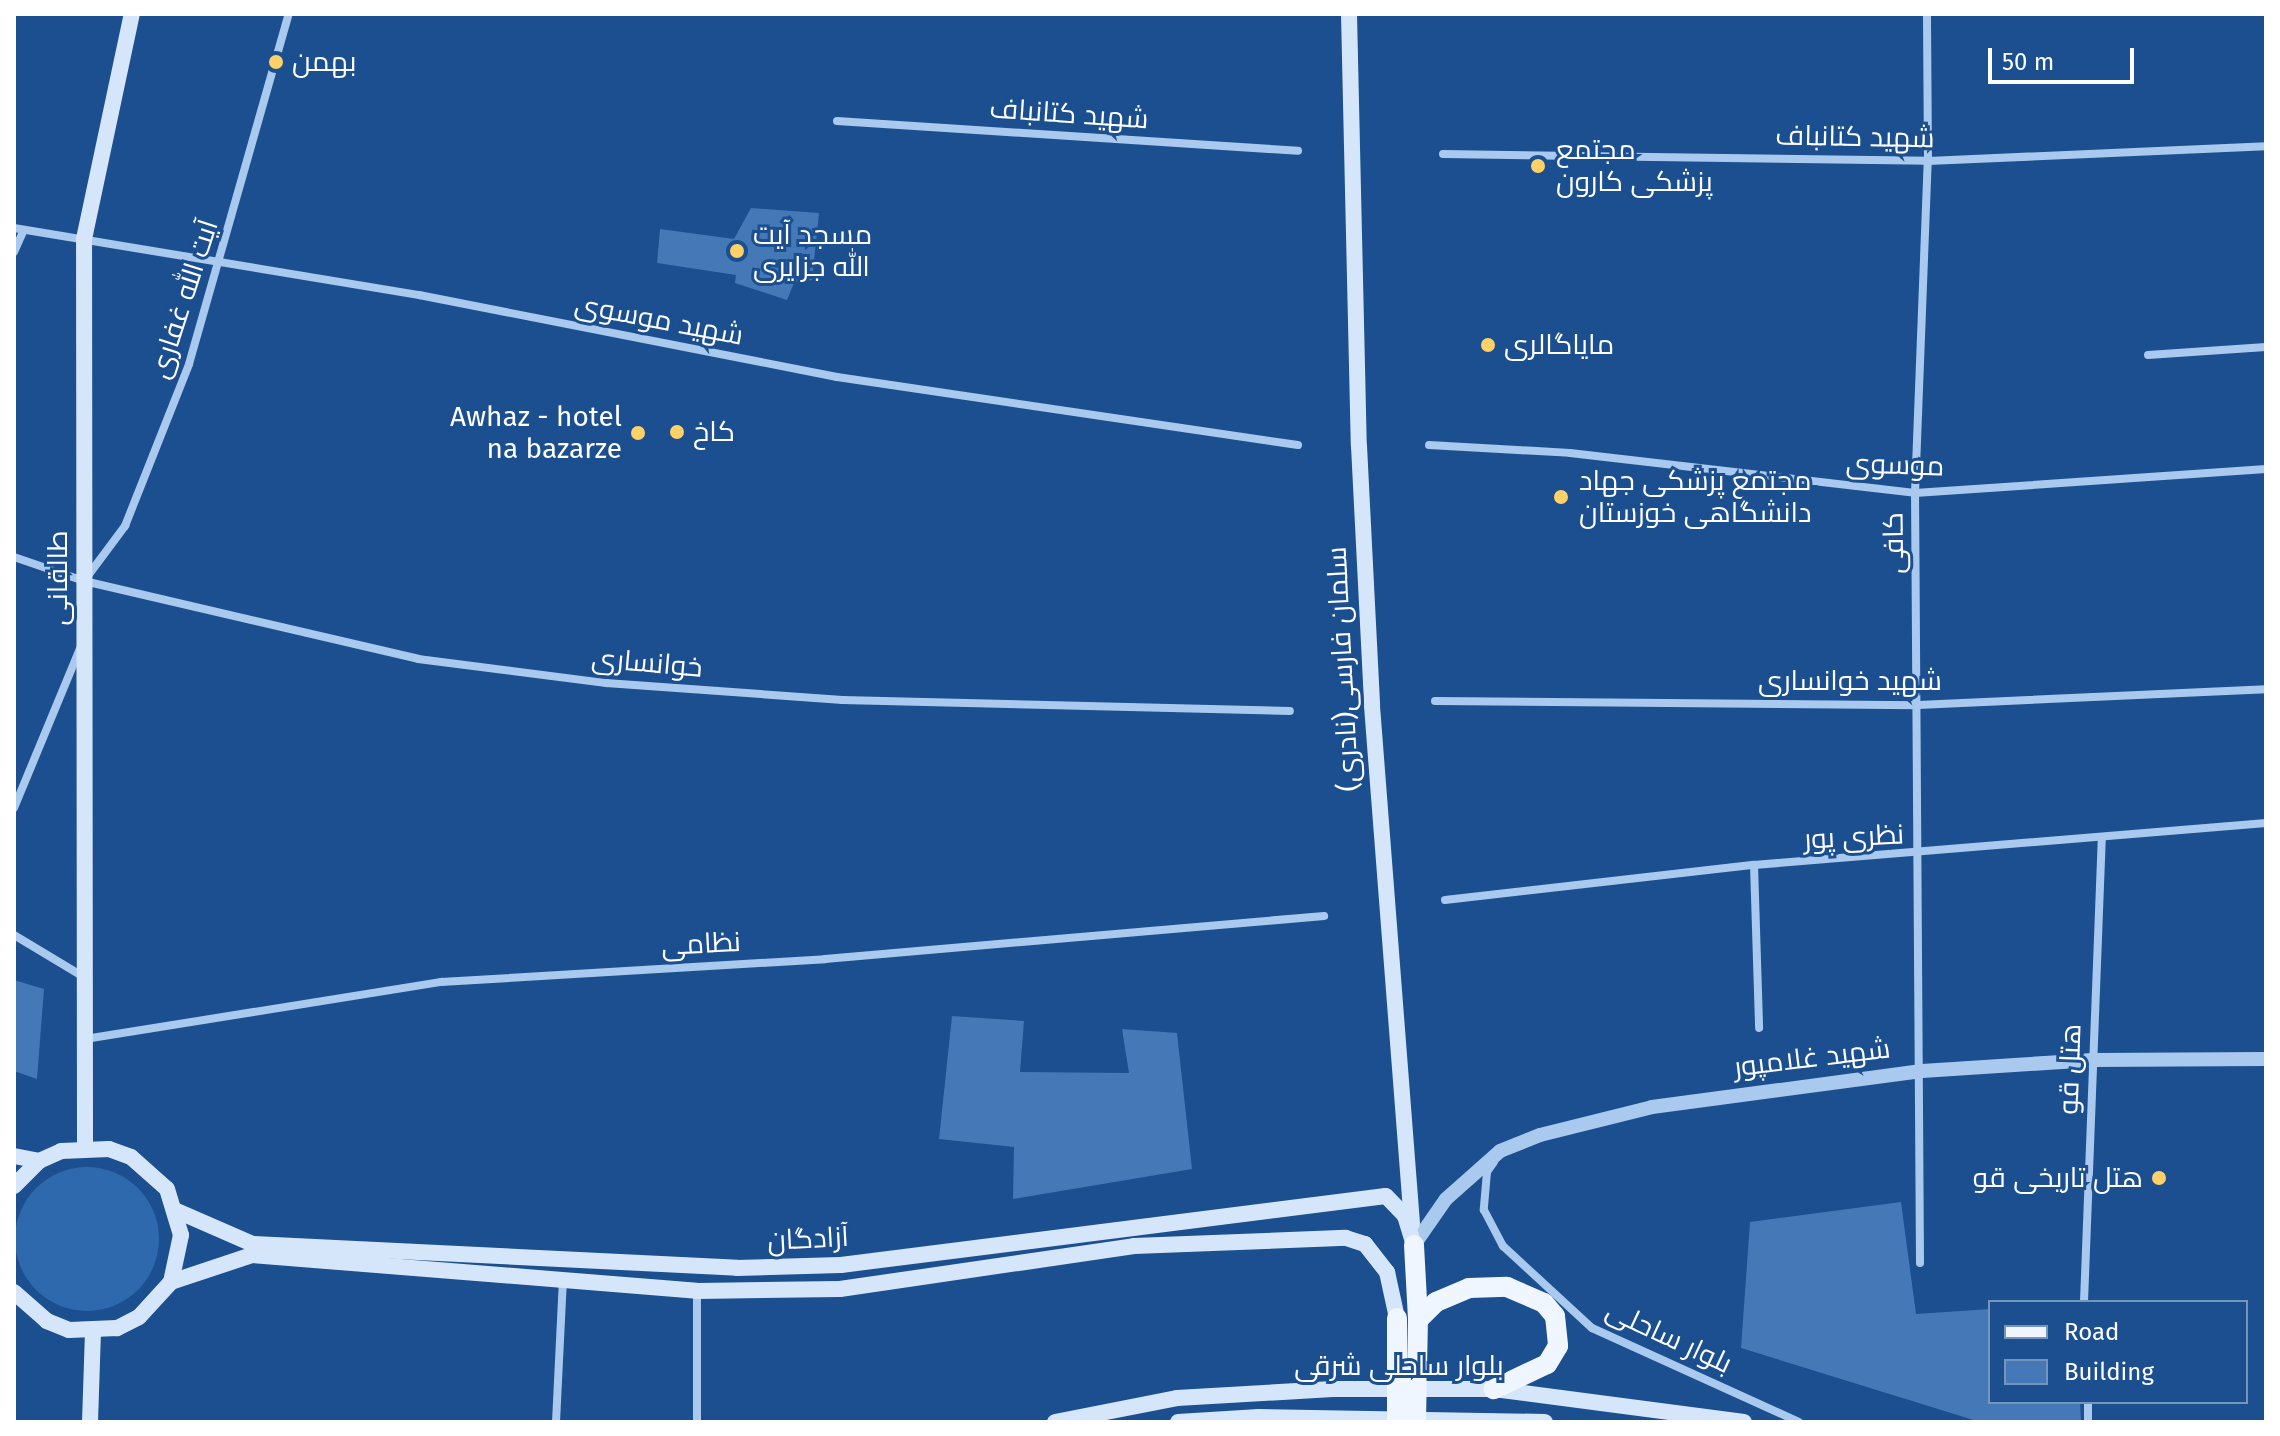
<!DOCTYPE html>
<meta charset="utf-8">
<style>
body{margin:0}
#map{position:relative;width:2280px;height:1436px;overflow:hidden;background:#1b4f8f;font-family:"Fira Sans",Cairo,sans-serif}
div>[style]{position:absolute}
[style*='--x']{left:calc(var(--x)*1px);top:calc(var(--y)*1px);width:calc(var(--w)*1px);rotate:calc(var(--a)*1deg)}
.green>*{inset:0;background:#2e69ad}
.round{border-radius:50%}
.building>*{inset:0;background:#4478b7}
.minor>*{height:8px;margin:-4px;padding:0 4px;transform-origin:4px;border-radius:4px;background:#a9c9ee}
.tertiary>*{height:14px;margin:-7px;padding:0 7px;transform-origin:7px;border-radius:7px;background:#a9c9ee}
.secondary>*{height:16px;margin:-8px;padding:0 8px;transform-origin:8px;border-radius:8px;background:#d6e6fa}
.primary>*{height:20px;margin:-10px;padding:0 10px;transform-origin:10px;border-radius:10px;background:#f0f6ff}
.primary-bridge>*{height:20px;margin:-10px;padding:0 10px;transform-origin:10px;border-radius:10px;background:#f0f6ff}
.dots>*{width:22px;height:22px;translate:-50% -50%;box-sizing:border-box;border:4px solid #1b4f8f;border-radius:50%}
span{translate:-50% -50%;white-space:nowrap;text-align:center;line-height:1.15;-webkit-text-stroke:6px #1b4f8f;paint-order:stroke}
.poi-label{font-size:28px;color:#fff}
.left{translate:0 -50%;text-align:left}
.right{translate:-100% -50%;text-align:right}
.street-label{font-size:28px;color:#fff}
.frame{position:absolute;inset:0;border:16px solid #fff;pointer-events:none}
.legend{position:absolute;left:1988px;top:1300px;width:260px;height:104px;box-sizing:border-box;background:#1b4f8f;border:2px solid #7695bc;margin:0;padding:10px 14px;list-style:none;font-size:24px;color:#fff}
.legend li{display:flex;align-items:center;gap:16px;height:40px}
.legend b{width:40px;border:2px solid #7695bc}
.scale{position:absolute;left:1988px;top:48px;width:146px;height:36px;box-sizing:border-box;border:4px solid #fff;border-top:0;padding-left:10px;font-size:24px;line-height:28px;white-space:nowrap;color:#fff;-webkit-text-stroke:6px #1b4f8f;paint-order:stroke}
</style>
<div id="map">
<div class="green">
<i class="round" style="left:15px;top:1167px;width:144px;height:144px"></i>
</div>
<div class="building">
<i style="clip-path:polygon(751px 208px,819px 213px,812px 280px,794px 283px,787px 300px,735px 283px,736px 275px,657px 263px,660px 229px,734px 239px)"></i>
<i style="clip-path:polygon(14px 980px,44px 989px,37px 1079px,14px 1071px)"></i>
<i style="clip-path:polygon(952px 1016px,1024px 1021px,1020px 1072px,1129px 1073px,1122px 1029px,1177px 1033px,1192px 1169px,1013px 1199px,1014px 1147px,939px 1139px)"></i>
<i style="clip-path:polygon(1901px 1202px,1916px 1314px,1990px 1309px,1990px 1402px,2080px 1402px,2081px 1422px,1980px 1422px,1741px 1348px,1750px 1222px)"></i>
</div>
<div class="minor">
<i style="--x:837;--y:121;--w:462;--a:3.7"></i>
<i style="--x:1443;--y:154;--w:485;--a:0.8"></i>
<i style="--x:1928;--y:161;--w:338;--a:-2.5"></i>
<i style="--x:14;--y:228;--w:411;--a:9.4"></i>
<i style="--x:419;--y:295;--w:426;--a:11.1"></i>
<i style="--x:837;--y:377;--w:466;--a:8.4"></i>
<i style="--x:14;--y:252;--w:24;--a:-66"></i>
<i style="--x:2148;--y:355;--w:118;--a:-3.9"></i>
<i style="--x:1429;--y:445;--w:141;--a:3.2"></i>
<i style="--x:1570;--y:453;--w:347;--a:6.6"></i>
<i style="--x:1915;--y:493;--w:352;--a:-3.9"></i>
<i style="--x:14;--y:557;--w:74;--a:18.9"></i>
<i style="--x:84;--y:581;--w:343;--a:13.1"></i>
<i style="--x:418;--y:659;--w:190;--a:7.3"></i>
<i style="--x:606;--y:683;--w:237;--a:4.1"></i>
<i style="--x:842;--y:700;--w:448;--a:1.4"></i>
<i style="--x:87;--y:577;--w:64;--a:-53.3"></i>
<i style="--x:125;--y:526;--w:174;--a:-68.4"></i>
<i style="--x:189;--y:364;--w:364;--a:-74.1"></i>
<i style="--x:1435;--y:701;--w:483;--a:0.5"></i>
<i style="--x:1918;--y:705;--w:348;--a:-2.6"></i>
<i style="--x:14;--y:808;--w:175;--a:-67.5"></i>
<i style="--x:1754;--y:865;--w:163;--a:88.2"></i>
<i style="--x:1445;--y:900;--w:311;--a:-6.5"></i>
<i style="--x:1754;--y:865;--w:514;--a:-4.69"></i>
<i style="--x:14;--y:935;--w:82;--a:31"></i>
<i style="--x:85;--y:1039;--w:361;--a:-9.1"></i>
<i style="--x:441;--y:982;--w:385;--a:-3.4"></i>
<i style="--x:825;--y:959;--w:501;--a:-4.93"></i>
<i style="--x:1494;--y:1162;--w:12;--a:125"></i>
<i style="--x:1487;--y:1172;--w:38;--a:95"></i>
<i style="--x:1484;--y:1210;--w:41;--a:62.2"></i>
<i style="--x:1503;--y:1246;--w:121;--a:42.7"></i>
<i style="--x:1592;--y:1328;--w:227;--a:24.4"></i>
<i style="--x:1920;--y:1263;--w:770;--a:-90.37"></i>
<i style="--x:1915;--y:493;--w:332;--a:-87.8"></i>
<i style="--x:1928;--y:161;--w:147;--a:-90.4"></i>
<i style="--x:697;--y:1291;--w:131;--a:90"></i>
<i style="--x:2084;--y:1302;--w:464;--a:-87.8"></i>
<i style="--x:2088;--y:1402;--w:20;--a:90"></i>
<i style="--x:556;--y:1422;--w:143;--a:-87.2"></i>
</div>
<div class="tertiary">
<i style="--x:1414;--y:1245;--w:56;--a:-55.2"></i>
<i style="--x:1446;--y:1199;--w:72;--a:-41.6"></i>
<i style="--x:1500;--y:1151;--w:43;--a:-21.8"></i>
<i style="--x:1540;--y:1135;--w:115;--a:-14"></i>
<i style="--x:1652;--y:1107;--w:272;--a:-7.6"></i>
<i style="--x:1922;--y:1071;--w:171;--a:-3.7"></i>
<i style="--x:2093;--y:1060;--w:173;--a:-0.3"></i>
</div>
<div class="secondary">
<i style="--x:1349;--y:14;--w:432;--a:88.7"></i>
<i style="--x:1359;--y:446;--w:260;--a:87.1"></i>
<i style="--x:1372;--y:706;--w:519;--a:85.58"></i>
<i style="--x:85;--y:1147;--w:908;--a:-90.06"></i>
<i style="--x:84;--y:239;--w:230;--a:-78"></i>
<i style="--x:14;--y:1156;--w:25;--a:11"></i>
<i style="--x:14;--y:1186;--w:35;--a:-45"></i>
<i style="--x:39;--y:1161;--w:24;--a:-24"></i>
<i style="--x:61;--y:1151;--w:48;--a:-2.4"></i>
<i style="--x:109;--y:1149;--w:23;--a:20"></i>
<i style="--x:131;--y:1157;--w:48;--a:41.6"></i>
<i style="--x:167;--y:1189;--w:48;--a:73.1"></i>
<i style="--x:181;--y:1235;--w:48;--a:102"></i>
<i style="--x:171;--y:1282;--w:47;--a:132.4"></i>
<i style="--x:139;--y:1317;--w:25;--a:153"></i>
<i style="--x:117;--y:1328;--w:48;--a:177.6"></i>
<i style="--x:69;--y:1330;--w:24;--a:-158"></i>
<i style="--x:47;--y:1321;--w:44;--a:-138.7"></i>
<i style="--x:177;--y:1211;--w:83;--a:23.5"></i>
<i style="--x:253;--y:1244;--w:485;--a:2.8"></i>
<i style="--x:737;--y:1268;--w:104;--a:-1.7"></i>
<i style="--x:841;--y:1265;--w:549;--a:-7.22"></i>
<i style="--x:1386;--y:1196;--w:28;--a:46"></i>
<i style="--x:1405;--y:1216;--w:30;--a:73"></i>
<i style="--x:171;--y:1282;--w:85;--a:-18.4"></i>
<i style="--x:252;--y:1255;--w:446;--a:4.6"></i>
<i style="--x:697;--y:1291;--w:143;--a:-0.8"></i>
<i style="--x:840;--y:1289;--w:297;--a:-8.3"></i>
<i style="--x:1134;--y:1246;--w:212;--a:-2.2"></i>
<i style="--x:1346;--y:1238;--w:20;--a:18"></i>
<i style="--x:1365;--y:1244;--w:36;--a:52"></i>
<i style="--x:1387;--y:1272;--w:47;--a:77.7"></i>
<i style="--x:90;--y:1422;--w:90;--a:-88.1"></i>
<i style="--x:1055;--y:1422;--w:124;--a:-11.1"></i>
<i style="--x:1177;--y:1398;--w:156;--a:-3.3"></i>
<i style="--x:1333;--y:1389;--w:161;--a:0"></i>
<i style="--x:1494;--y:1389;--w:252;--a:7.5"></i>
<i style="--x:1178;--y:1422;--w:81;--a:-3.5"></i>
<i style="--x:1259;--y:1417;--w:286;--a:1"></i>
</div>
<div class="primary">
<i style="--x:1414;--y:1245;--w:75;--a:86.9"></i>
<i style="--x:1418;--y:1320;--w:25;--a:-45"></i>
<i style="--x:1436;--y:1302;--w:36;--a:-23"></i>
<i style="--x:1469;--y:1288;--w:38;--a:-2"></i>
<i style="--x:1507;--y:1287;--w:40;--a:23.4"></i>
<i style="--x:1544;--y:1303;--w:17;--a:50"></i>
<i style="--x:1555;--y:1316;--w:30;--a:84"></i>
<i style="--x:1558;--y:1346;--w:21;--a:121"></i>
<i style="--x:1547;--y:1364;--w:59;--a:154.7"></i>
</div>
<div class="primary-bridge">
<i style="--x:1397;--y:1422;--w:104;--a:-90"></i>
<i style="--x:1416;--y:1422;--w:102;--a:-88.9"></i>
</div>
<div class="dots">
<i style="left:276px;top:62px;background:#ffd166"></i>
<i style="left:1538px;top:166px;background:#ffd166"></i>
<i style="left:737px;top:251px;background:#ffd166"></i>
<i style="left:1488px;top:345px;background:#ffd166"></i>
<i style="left:677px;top:432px;background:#ffd166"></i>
<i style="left:638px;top:433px;background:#ffd166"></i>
<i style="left:1561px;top:497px;background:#ffd166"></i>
<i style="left:2159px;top:1178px;background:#ffd166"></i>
</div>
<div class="poi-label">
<span class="left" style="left:292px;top:62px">بهمن</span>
<span class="left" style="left:1556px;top:166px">مجتمع<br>پزشکی کارون</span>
<span class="left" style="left:753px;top:251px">مسجد آیت<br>الله جزایری</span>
<span class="left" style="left:1504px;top:345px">مایاگالری</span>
<span class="right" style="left:622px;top:433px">Awhaz - hotel<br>na bazarze</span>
<span class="left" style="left:693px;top:432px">کاخ</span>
<span class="left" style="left:1579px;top:497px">مجتمع پزشکی جهاد<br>دانشگاهی خوزستان</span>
<span class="right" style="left:2143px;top:1178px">هتل تاریخی قو</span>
</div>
<div class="street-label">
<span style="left:1069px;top:114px;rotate:4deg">شهید کتانباف</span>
<span style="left:1855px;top:137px;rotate:1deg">شهید کتانباف</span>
<span style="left:184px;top:299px;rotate:-72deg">آیت الله غفاری</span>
<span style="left:659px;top:320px;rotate:11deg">شهید موسوی</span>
<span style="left:1895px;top:465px;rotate:2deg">موسوی</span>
<span style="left:1894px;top:543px;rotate:-91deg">کافی</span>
<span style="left:58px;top:578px;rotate:-90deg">طالقانی</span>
<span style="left:647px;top:663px;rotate:5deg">خوانساری</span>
<span style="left:1343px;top:669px;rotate:-93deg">سلمان فارسی(نادری)</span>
<span style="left:1850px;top:681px">شهید خوانساری</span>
<span style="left:1854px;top:837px;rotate:-3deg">نظری پور</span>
<span style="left:701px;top:944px;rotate:-3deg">نظامی</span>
<span style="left:1812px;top:1058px;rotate:-7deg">شهید غلامپور</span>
<span style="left:2070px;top:1069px;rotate:-88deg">هتل قو</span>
<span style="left:808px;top:1239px;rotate:-3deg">آزادگان</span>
<span style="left:1669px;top:1337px;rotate:25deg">بلوار ساحلی</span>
<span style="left:1399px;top:1366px">بلوار ساحلی شرقی</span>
</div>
<div class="frame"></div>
<ul class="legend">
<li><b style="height:10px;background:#f0f6ff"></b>Road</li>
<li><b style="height:22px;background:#4478b7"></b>Building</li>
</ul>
<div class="scale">50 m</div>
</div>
